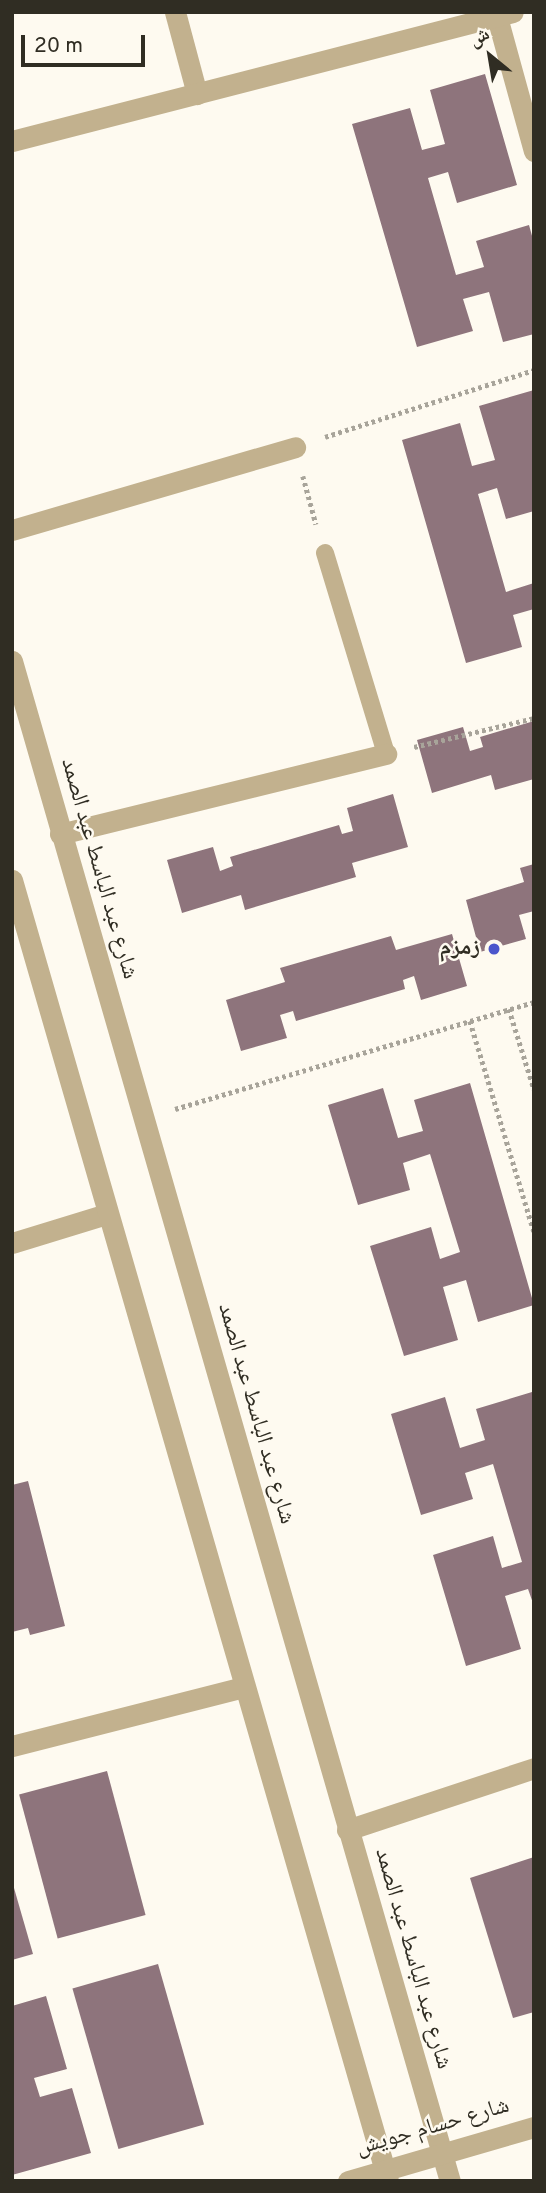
<!DOCTYPE html>
<meta charset="utf-8">
<style>
body{margin:0}
#map{position:relative;width:546px;height:2193px;overflow:hidden;background:#fefaf0;font-family:Overpass,"Noto Naskh Arabic",sans-serif}
div>[style]{position:absolute}
[style*='--x']{left:calc(var(--x)*1px);top:calc(var(--y)*1px);width:calc(var(--w)*1px);rotate:calc(var(--a)*1deg)}
.building>*{inset:0;background:#8e747c;transform-origin:0 0}
.path>*{height:4.5px;margin-top:-2.25px;transform-origin:0;background:repeating-linear-gradient(90deg,#a8a49a 0 3.5px,transparent 0 7px)}
.service>*{height:18px;margin:-9px;padding:0 9px;transform-origin:9px;border-radius:9px;background:#c2b18e}
.minor>*{height:21px;margin:-10.5px;padding:0 10.5px;transform-origin:10.5px;border-radius:10.5px;background:#c2b18e}
.tertiary>*{height:21px;margin:-10.5px;padding:0 10.5px;transform-origin:10.5px;border-radius:10.5px;background:#c2b18e}
.dots>*{width:19px;height:19px;translate:-50% -50%;box-sizing:border-box;border:4px solid #fefaf0;border-radius:50%}
span{translate:-50% -50%;white-space:nowrap;text-align:center;line-height:1.15;-webkit-text-stroke:5px #fefaf0;paint-order:stroke}
.street-label{font-size:23px;color:#302d23}
.poi-label{font-size:23px;color:#302d23;font-weight:700}
.right{translate:-100% -50%;text-align:right}
.frame{position:absolute;inset:0;border:14px solid #302d23;pointer-events:none}
.north{position:absolute;left:455px;top:21px;width:70px;height:70px;-webkit-text-stroke:5px #fefaf0;paint-order:stroke;rotate:330deg;font-size:19px;font-weight:700;line-height:28px;text-align:center;color:#302d23}
.north::after{content:'';display:block;margin:auto;width:24px;height:32px;background:#302d23;clip-path:polygon(50% 0,100% 100%,50% 72%,0 100%)}
.scale{position:absolute;left:21px;top:35px;width:124px;height:32px;box-sizing:border-box;border:4px solid #302d23;border-top:0;padding-left:9px;font-size:21px;line-height:24px;white-space:nowrap;color:#302d23;-webkit-text-stroke:5px #fefaf0;paint-order:stroke}
</style>
<div id="map">
<div class="building">
<i style="clip-path:polygon(485px 74px,517px 185px,457px 203px,448px 172px,428px 178px,456px 275px,484px 267px,476px 241px,529px 225px,534px 243px,534px 334px,503px 342px,489px 292px,463px 299px,473px 331px,417px 347px,352px 124px,410px 108px,422px 150px,445px 144px,430px 90px)"></i>
<i style="clip-path:polygon(534px 390px,534px 511px,506px 519px,497px 488px,478px 494px,506px 592px,534px 583px,534px 609px,513px 615px,522px 647px,466px 663px,402px 440px,460px 423px,472px 466px,495px 460px,479px 406px)"></i>
<i style="clip-path:polygon(534px 721px,534px 779px,495px 790px,491px 775px,432px 793px,417px 740px,463px 727px,470px 751px,483px 747px,480px 737px)"></i>
<i style="clip-path:polygon(393px 794px,408px 847px,352px 863px,356px 877px,245px 910px,241px 895px,182px 913px,167px 860px,213px 847px,220px 871px,233px 866px,230px 857px,339px 825px,342px 834px,353px 831px,347px 808px)"></i>
<i style="clip-path:polygon(534px 864px,534px 911px,519px 915px,526px 939px,480px 952px,466px 900px,524px 882px,520px 868px)"></i>
<i style="clip-path:polygon(452px 934px,467px 986px,421px 1000px,414px 976px,403px 980px,405px 989px,296px 1021px,293px 1011px,280px 1015px,287px 1038px,241px 1051px,226px 1000px,285px 982px,280px 968px,391px 936px,396px 950px)"></i>
<i style="clip-path:polygon(470px 1083px,534px 1305px,478px 1322px,466px 1280px,443px 1287px,458px 1340px,404px 1356px,370px 1246px,431px 1227px,440px 1259px,460px 1252px,430px 1154px,403px 1163px,410px 1190px,358px 1205px,328px 1105px,383px 1088px,398px 1138px,423px 1131px,414px 1100px)"></i>
<i style="clip-path:polygon(532px 1392px,534px 1606px,528px 1589px,505px 1596px,521px 1649px,466px 1666px,433px 1555px,493px 1536px,502px 1568px,522px 1562px,493px 1464px,465px 1473px,473px 1499px,421px 1515px,391px 1414px,445px 1397px,460px 1448px,485px 1440px,476px 1409px)"></i>
<i style="clip-path:polygon(28px 1481px,65px 1626px,30px 1635px,28px 1628px,12px 1632px,12px 1485px)"></i>
<i style="left:107px;top:1771px;width:149px;height:91px;rotate:75deg"></i>
<i style="clip-path:polygon(534px 1857px,534px 2012px,513px 2018px,470px 1878px)"></i>
<i style="clip-path:polygon(12px 1881px,33px 1954px,12px 1960px)"></i>
<i style="left:158px;top:1964px;width:167px;height:89px;rotate:74deg"></i>
<i style="clip-path:polygon(46px 1996px,67px 2069px,34px 2078px,40px 2097px,72px 2088px,91px 2153px,12px 2175px,12px 2006px)"></i>
</div>
<div class="path">
<i style="--x:325;--y:437;--w:219;--a:-17.8"></i>
<i style="--x:303;--y:476;--w:50;--a:74.8"></i>
<i style="--x:414;--y:747;--w:123;--a:-13.6"></i>
<i style="--x:509;--y:1009;--w:84;--a:72.6"></i>
<i style="--x:470;--y:1021;--w:220;--a:73.1"></i>
<i style="--x:175;--y:1109;--w:375;--a:-16.6"></i>
</div>
<div class="service">
<i style="--x:325;--y:553;--w:210;--a:73.1"></i>
</div>
<div class="minor">
<i style="--x:175;--y:12;--w:85;--a:75"></i>
<i style="--x:497;--y:17;--w:139;--a:74.6"></i>
<i style="--x:12;--y:141;--w:517;--a:-14.44"></i>
<i style="--x:12;--y:530;--w:295;--a:-16.3"></i>
<i style="--x:60;--y:834;--w:336;--a:-13.8"></i>
<i style="--x:12;--y:1243;--w:98;--a:-17.1"></i>
<i style="--x:12;--y:1746;--w:239;--a:-14.3"></i>
<i style="--x:347;--y:1830;--w:197;--a:-18.3"></i>
</div>
<div class="tertiary">
<i style="--x:12;--y:661;--w:1582;--a:73.93"></i>
<i style="--x:12;--y:880;--w:1354;--a:73.88"></i>
<i style="--x:348;--y:2181;--w:194;--a:-16.2"></i>
</div>
<div class="dots">
<i style="left:494px;top:949px;background:#4b56cc"></i>
</div>
<div class="street-label">
<span style="left:98px;top:869px;rotate:74deg">شارع عبد الباسط عبد الصمد</span>
<span style="left:255px;top:1414px;rotate:74deg">شارع عبد الباسط عبد الصمد</span>
<span style="left:412px;top:1959px;rotate:74deg">شارع عبد الباسط عبد الصمد</span>
<span style="left:433px;top:2128px;rotate:-16deg">شارع حسام جويش</span>
</div>
<div class="poi-label">
<span class="right" style="left:480px;top:949px">زمزم</span>
</div>
<div class="frame"></div>
<div class="north">ش</div>
<div class="scale">20 m</div>
</div>
